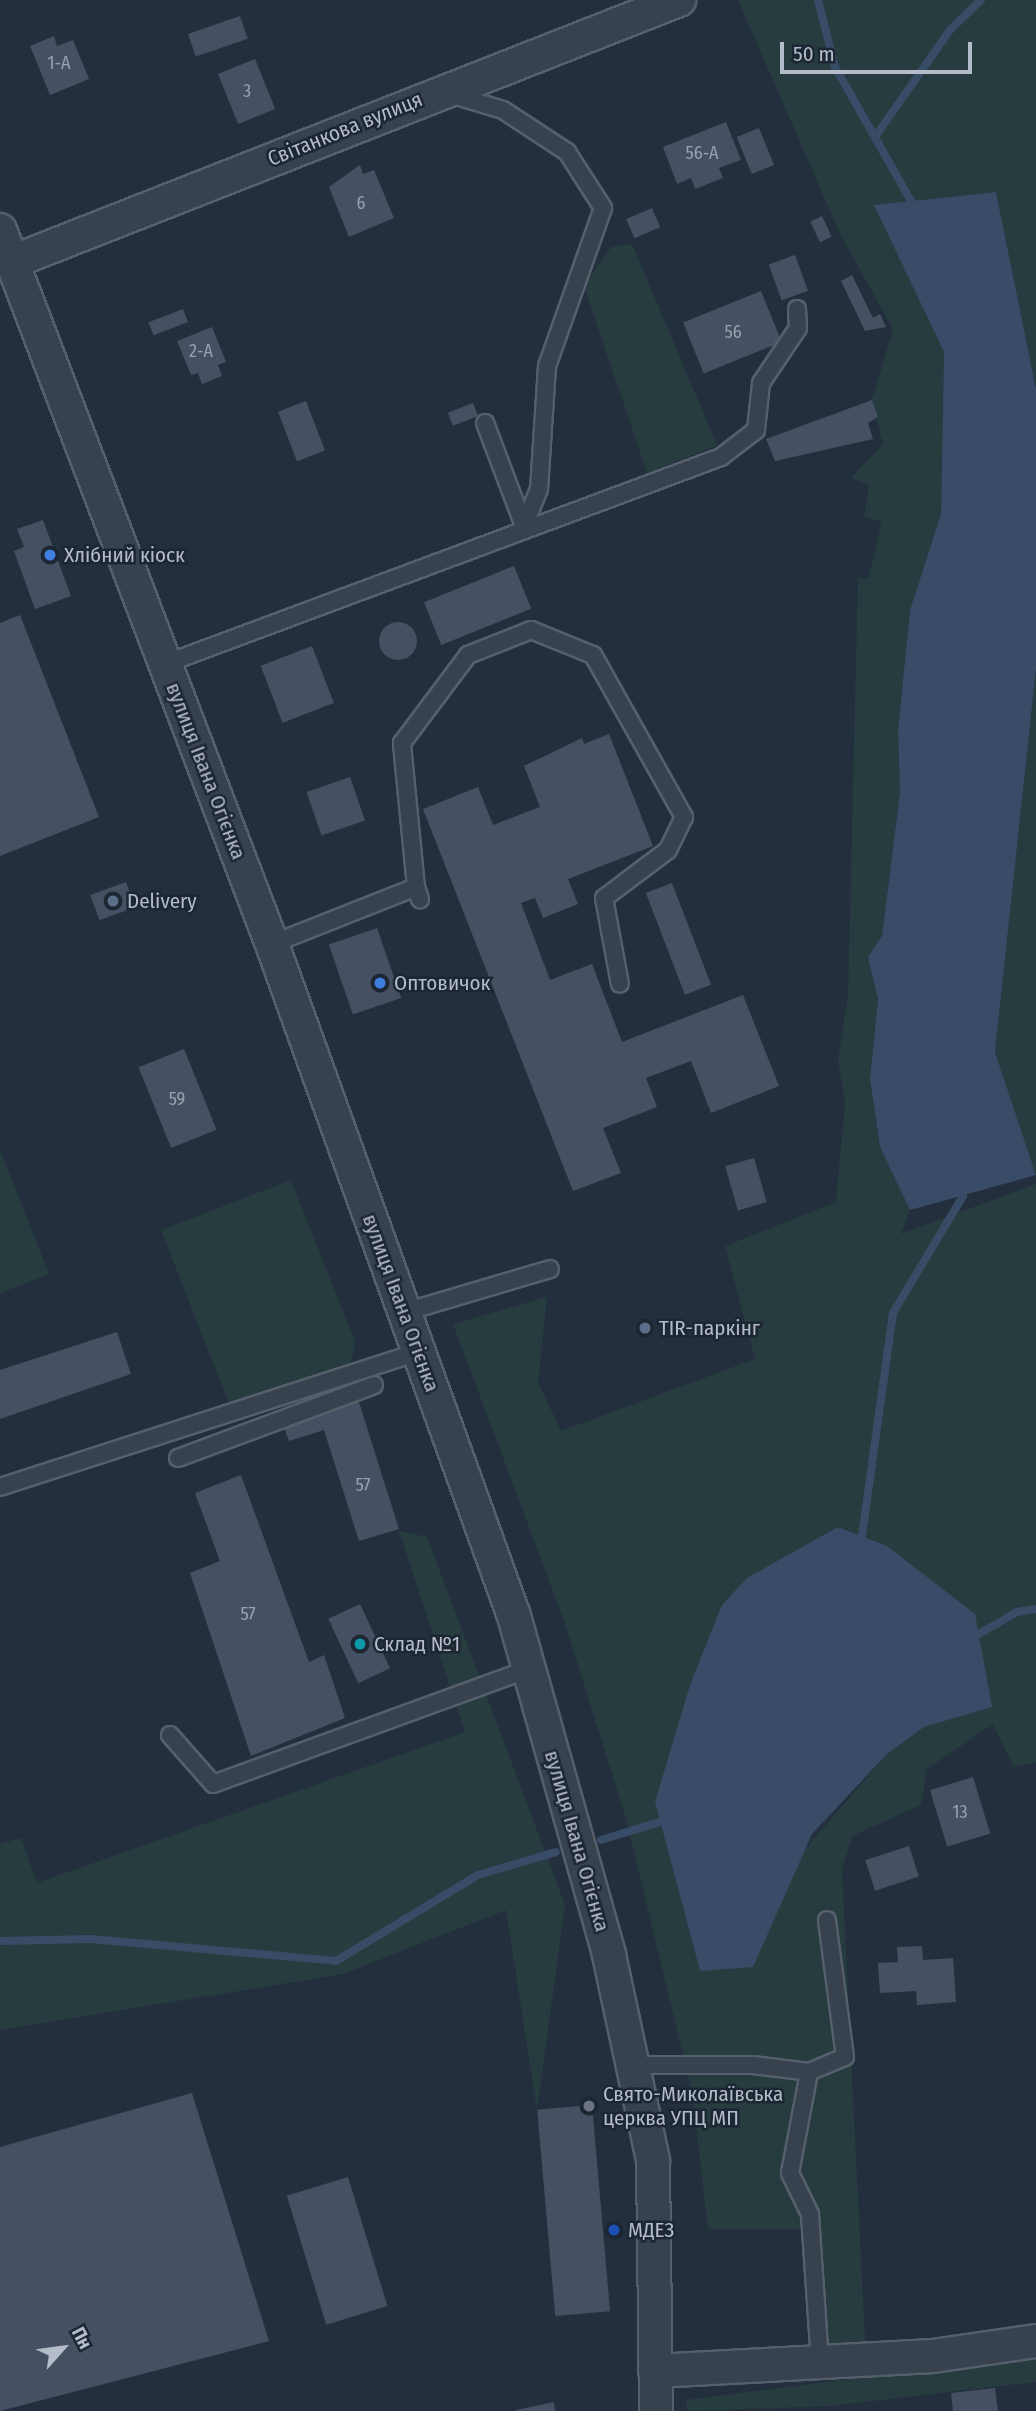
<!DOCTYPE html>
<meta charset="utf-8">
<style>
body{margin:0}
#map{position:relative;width:1036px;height:2411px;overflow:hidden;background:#242f3e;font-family:"Fira Sans Condensed",sans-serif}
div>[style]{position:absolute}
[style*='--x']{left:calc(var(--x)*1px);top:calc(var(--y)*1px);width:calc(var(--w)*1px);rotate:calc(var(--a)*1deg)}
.green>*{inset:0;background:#263c3f}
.water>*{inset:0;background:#394c67}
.stream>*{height:8px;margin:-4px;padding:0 4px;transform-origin:4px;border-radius:4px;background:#394c67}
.building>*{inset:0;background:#455162;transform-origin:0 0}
.round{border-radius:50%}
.roads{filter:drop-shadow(2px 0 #565f6c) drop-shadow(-2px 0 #565f6c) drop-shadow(0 2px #565f6c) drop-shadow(0 -2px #565f6c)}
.lane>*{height:16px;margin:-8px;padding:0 8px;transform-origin:8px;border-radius:8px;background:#38414e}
.street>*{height:32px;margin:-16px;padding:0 16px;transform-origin:16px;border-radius:16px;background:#38414e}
.dots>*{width:19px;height:19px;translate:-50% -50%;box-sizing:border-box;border:4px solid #1d2633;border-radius:50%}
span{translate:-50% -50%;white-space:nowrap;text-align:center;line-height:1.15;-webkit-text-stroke:5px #1d2633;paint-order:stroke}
.number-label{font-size:18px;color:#98a1af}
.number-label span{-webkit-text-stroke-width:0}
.street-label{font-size:21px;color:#b4bcc9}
.poi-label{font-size:21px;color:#b4bcc9}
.left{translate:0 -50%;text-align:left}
.north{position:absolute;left:28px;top:2313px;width:70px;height:70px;-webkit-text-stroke:5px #1d2633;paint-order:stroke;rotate:62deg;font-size:19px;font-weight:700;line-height:28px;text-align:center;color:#b4bcc9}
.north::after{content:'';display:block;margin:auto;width:24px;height:32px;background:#b4bcc9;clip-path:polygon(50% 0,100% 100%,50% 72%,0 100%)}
.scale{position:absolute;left:780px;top:42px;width:192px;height:32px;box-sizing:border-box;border:4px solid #b4bcc9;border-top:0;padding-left:9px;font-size:21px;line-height:24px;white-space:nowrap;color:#b4bcc9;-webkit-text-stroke:5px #1d2633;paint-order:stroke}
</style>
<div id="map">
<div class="green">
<i style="clip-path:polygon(evenodd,738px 0,1036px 0,1036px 389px,996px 192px,875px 205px,944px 352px,941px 514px,910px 610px,898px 731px,900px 792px,882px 936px,868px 957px,878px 1000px,870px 1079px,880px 1147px,910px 1210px,901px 1234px,1036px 1184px,1036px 1762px,1014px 1767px,993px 1724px,927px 1769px,921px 1805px,852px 1836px,842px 1870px,865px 2341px,858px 2344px,823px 2344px,816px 2229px,708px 2229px,692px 2092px,625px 1815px,563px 1618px,453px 1324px,547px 1297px,538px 1382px,561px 1431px,755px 1359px,725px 1246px,836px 1202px,845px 1104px,838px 1059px,848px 996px,858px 577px,868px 579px,882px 522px,864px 517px,869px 485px,851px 478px,883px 444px,872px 400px,893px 329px,840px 234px,738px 0,838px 1527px,887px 1546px,992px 1706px,924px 1727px,887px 1754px,700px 1971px,655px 1802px,682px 1726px,838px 1527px)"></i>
<i style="clip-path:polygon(632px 244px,717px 445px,647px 473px,584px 286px,611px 247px)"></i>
<i style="clip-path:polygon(1036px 669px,1036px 1175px,995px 1052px)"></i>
<i style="clip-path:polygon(0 1150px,49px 1274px,0 1293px)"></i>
<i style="clip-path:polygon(291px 1180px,355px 1341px,353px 1354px,348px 1367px,230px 1406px,161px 1230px)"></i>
<i style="clip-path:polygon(399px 1531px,427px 1537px,565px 1905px,537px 2110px,506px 1910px,343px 1974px,0 2030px,0 1844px,21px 1838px,37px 1883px,465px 1732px)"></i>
<i style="clip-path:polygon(1036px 2355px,1036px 2382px,830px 2406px,687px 2411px,686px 2400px)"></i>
</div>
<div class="water">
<i style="clip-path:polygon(996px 192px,1036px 389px,1036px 669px,995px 1052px,1036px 1175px,910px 1210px,880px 1147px,870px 1079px,878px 1000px,868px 957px,882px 936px,900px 792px,898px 731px,910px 610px,941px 514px,944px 352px,874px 205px)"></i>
<i style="clip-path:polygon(838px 1527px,887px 1546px,975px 1614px,992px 1707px,924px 1727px,887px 1754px,812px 1834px,753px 1967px,700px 1971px,655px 1802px,690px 1685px,722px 1605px,747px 1578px)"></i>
</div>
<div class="stream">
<i style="--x:818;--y:0;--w:69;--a:75.8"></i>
<i style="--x:835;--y:67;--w:162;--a:60.4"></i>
<i style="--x:875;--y:137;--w:131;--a:-55"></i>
<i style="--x:950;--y:30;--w:43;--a:-44.1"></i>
<i style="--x:862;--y:1536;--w:225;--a:-82.1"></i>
<i style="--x:893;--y:1313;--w:136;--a:-59.1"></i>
<i style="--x:963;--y:1196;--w:11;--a:-112"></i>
<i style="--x:979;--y:1634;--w:44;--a:-30.1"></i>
<i style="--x:1017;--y:1612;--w:19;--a:-9"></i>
<i style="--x:601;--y:1840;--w:62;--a:-17"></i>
<i style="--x:0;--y:1941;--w:91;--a:-1.3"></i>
<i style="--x:91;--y:1939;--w:246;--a:5.1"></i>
<i style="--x:336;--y:1961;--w:166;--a:-31.2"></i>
<i style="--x:478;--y:1875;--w:81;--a:-16.4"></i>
</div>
<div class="building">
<i style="left:240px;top:16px;width:24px;height:55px;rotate:71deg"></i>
<i style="clip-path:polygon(54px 36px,57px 46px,73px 40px,89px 79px,50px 95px,30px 46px)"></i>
<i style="left:255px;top:59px;width:54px;height:40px;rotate:68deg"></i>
<i style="clip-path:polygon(726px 122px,741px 160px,719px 168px,723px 178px,695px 189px,691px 178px,677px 184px,663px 147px)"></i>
<i style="left:759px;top:128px;width:40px;height:24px;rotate:68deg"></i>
<i style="clip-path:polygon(360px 165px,363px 174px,374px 170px,394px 218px,349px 237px,329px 187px)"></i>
<i style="left:652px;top:208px;width:21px;height:28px;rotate:67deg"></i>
<i style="left:822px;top:216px;width:23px;height:13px;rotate:65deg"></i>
<i style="left:795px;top:255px;width:38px;height:28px;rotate:70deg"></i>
<i style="clip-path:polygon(852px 275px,873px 318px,880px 314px,886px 327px,865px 331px,841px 281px)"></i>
<i style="left:761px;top:291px;width:55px;height:84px;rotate:68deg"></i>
<i style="left:183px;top:309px;width:14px;height:37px;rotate:69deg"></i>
<i style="clip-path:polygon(212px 327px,226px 362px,218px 365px,222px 376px,202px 384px,198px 373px,191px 375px,177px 341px)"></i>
<i style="clip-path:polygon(872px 400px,878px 417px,868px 423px,873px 439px,775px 461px,766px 439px)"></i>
<i style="left:306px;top:401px;width:53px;height:30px;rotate:69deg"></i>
<i style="left:473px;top:403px;width:14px;height:27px;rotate:69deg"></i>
<i style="clip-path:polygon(43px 520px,71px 596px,35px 609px,14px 551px,24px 547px,17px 529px)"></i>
<i style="left:514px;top:566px;width:46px;height:97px;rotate:68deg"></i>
<i style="clip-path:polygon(20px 615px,99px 817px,0 856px,0 623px)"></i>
<i class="round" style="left:379px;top:622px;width:38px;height:38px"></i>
<i style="left:312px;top:646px;width:61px;height:55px;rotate:69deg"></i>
<i style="clip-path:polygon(609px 734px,653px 846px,568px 879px,578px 904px,543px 918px,535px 898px,521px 903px,550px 980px,592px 964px,622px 1042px,743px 995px,779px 1086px,711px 1113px,691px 1061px,646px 1078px,657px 1107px,603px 1128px,621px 1173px,573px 1191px,423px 809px,478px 787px,493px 825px,540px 807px,524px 766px,582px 738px,584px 744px)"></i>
<i style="left:350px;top:777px;width:46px;height:46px;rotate:71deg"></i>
<i style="left:126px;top:882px;width:27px;height:38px;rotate:70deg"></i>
<i style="left:672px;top:883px;width:109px;height:28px;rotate:69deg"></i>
<i style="left:377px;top:928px;width:74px;height:51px;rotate:71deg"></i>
<i style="left:184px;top:1049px;width:87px;height:49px;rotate:68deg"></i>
<i style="left:754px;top:1158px;width:46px;height:30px;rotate:74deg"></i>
<i style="clip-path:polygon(117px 1332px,131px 1374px,0 1419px,0 1370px)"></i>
<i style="clip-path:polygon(358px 1399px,399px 1529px,359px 1541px,324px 1430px,289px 1441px,282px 1422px)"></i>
<i style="clip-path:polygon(241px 1475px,309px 1662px,324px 1655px,345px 1718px,251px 1756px,190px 1573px,220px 1561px,195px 1493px)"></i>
<i style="left:360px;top:1604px;width:71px;height:35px;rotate:65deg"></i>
<i style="left:973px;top:1777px;width:59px;height:45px;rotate:73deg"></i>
<i style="left:909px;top:1846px;width:32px;height:46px;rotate:72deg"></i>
<i style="clip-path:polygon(922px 1946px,923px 1960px,953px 1958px,956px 2002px,917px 2005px,916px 1991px,880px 1993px,878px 1963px,898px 1962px,897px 1947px)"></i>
<i style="clip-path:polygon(192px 2093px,269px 2341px,0 2411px,0 2147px)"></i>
<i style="left:592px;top:2105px;width:207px;height:55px;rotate:85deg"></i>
<i style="left:348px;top:2177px;width:135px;height:64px;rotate:73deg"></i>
<i style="clip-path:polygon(995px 2388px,998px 2411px,953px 2411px,951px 2393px)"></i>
<i style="clip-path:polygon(554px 2402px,555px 2411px,516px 2411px,516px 2410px)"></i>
</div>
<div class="roads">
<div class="lane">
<i style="--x:450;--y:94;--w:55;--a:16.8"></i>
<i style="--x:503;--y:110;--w:77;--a:33.3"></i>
<i style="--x:567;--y:152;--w:67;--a:57.3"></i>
<i style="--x:603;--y:208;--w:168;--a:109.5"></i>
<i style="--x:547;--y:366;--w:123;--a:93.7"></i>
<i style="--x:539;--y:489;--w:40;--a:112"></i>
<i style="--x:524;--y:526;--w:110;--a:-110.7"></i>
<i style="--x:165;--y:664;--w:593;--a:-20.42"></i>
<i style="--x:721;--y:457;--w:44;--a:-37.6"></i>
<i style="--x:756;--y:430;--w:47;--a:-83.9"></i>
<i style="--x:761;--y:383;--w:66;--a:-56.1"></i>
<i style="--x:798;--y:328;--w:19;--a:-93"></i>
<i style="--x:416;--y:887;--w:145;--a:-95.6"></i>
<i style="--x:402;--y:743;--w:110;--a:-53.1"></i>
<i style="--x:468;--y:655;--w:68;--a:-21.6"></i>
<i style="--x:531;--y:630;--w:67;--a:22"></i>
<i style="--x:593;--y:655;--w:186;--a:60.7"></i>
<i style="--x:684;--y:817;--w:37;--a:116"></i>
<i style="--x:668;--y:850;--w:80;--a:143.1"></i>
<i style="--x:604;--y:898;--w:87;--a:79.5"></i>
<i style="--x:272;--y:944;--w:155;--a:-21.6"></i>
<i style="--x:416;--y:887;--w:13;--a:72"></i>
<i style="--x:405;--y:1312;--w:151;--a:-16.5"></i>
<i style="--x:178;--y:1458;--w:209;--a:-20.4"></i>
<i style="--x:0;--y:1487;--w:440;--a:-17.9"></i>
<i style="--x:170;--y:1735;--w:65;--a:48.7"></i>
<i style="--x:213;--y:1784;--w:336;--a:-20"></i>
<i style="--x:633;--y:2065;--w:120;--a:0"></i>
<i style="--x:753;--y:2065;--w:56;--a:7.1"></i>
<i style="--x:820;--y:2362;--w:148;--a:-93.9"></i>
<i style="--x:810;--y:2214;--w:46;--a:-116"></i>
<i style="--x:790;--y:2173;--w:103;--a:-79.3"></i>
<i style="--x:809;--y:2072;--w:39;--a:-23"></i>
<i style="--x:845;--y:2057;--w:138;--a:-97.5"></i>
</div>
<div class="street">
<i style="--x:0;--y:230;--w:764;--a:69.15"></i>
<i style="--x:272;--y:944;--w:714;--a:70.2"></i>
<i style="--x:514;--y:1616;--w:352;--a:74.3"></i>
<i style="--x:609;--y:1955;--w:211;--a:77.9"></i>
<i style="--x:653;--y:2161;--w:250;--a:89.3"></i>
<i style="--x:12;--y:262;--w:717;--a:-21.45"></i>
<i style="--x:655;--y:2371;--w:278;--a:-3.1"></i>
<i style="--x:933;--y:2356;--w:104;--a:-8.3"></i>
</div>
</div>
<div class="dots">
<i style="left:50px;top:555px;background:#3f7fe0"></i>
<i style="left:113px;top:901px;background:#5c6f8a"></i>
<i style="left:380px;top:983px;background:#3f7fe0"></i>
<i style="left:645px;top:1328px;background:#5c6f8a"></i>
<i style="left:360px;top:1644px;background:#0f9aa8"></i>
<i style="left:589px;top:2106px;background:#6b7280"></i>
<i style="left:614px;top:2230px;background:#1a4fb4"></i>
</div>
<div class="number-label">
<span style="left:59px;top:63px">1-А</span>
<span style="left:247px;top:91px">3</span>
<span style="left:702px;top:153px">56-А</span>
<span style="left:361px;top:203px">6</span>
<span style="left:733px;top:332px">56</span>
<span style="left:201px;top:351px">2-А</span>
<span style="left:177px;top:1099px">59</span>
<span style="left:363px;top:1485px">57</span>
<span style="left:248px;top:1614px">57</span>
<span style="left:960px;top:1812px">13</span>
</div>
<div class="street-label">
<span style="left:345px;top:129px;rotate:-22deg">Світанкова вулиця</span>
<span style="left:206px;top:771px;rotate:69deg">вулиця Івана Огієнка</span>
<span style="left:401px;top:1303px;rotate:70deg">вулиця Івана Огієнка</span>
<span style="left:577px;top:1841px;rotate:74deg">вулиця Івана Огієнка</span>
</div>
<div class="poi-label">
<span class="left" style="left:64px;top:555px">Хлібний кіоск</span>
<span class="left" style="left:127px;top:901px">Delivery</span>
<span class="left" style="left:394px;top:983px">Оптовичок</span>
<span class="left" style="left:659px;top:1328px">TIR-паркінг</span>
<span class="left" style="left:374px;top:1644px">Склад №1</span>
<span class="left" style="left:603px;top:2106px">Свято-Миколаївська<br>церква УПЦ МП</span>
<span class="left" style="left:628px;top:2230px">МДЕЗ</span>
</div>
<div class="north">Пн</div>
<div class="scale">50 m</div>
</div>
